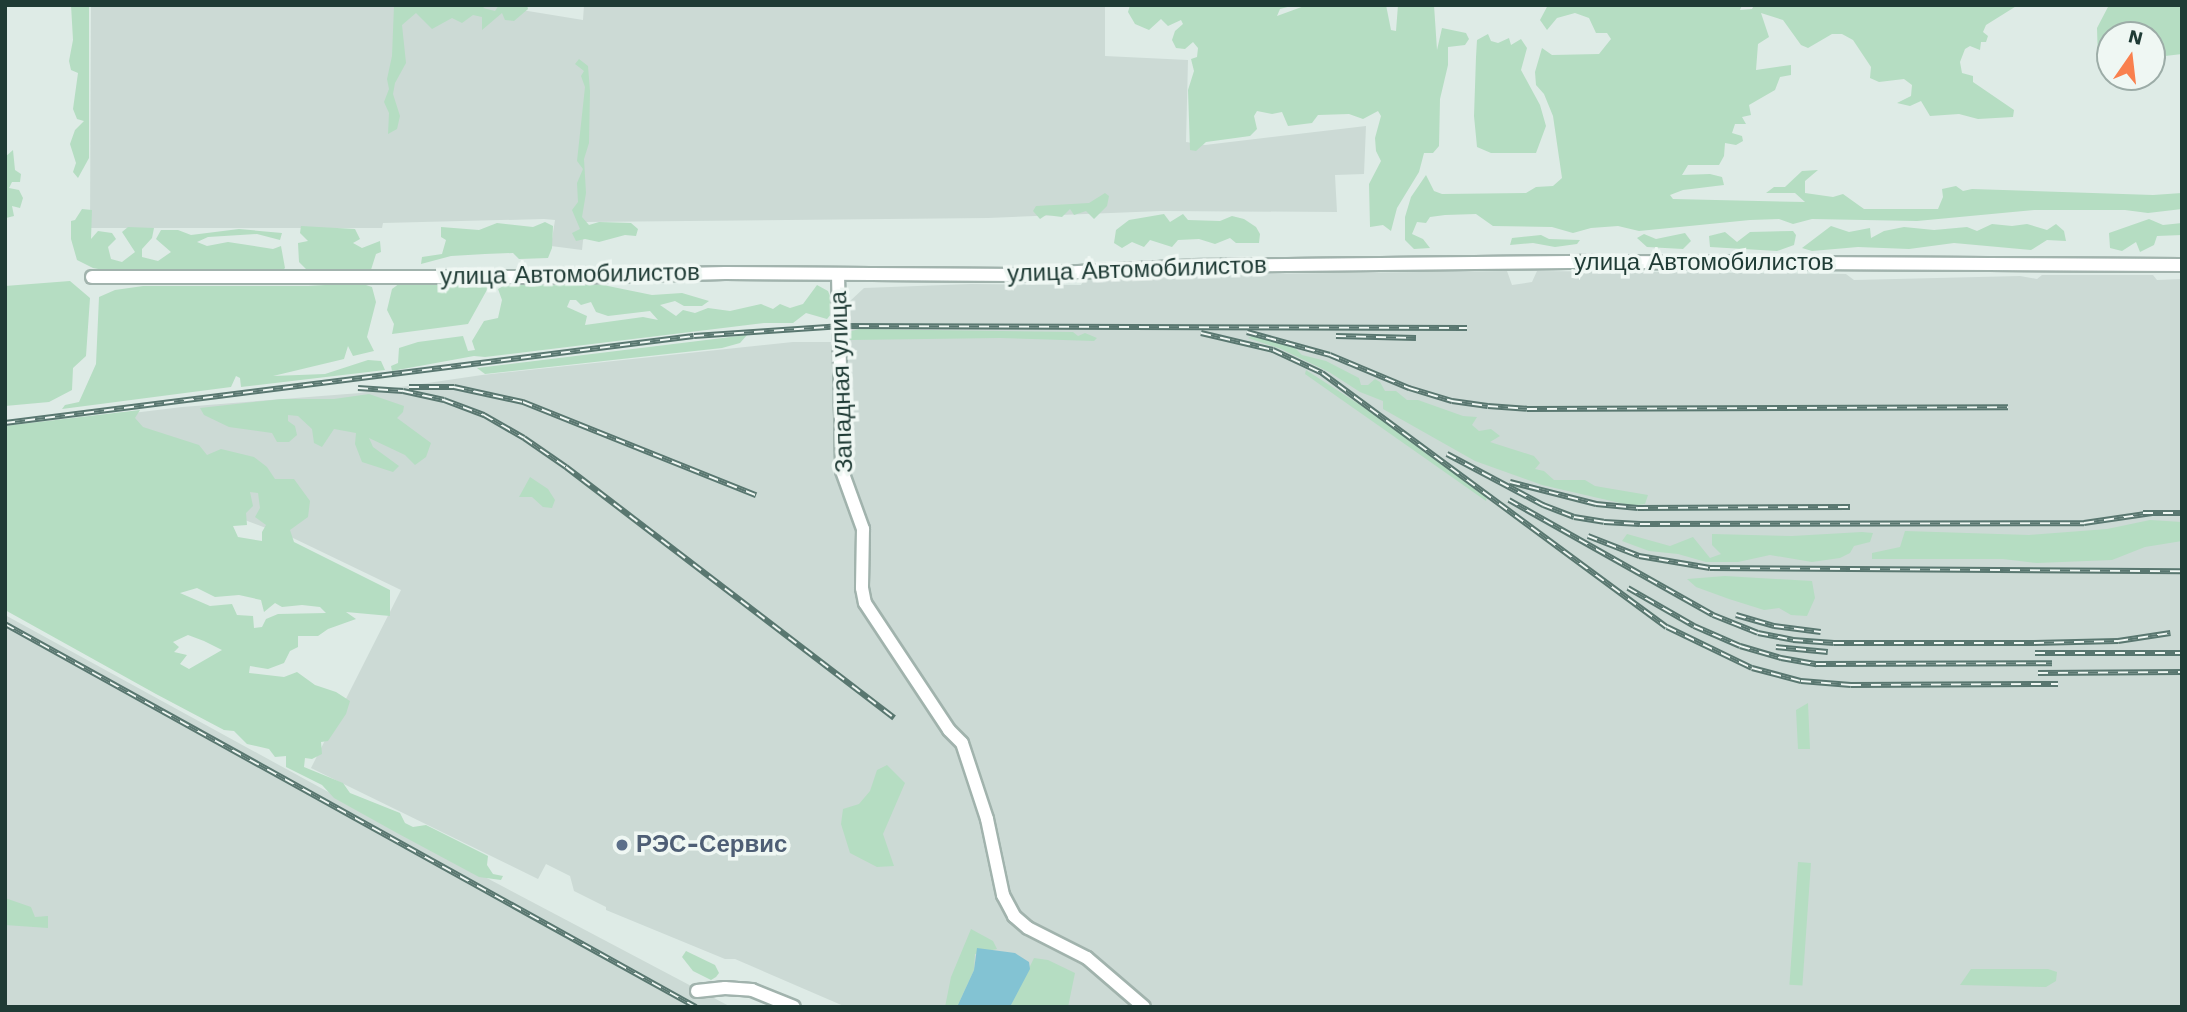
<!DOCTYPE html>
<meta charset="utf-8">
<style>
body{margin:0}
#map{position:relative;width:2187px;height:1012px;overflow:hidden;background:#deebe6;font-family:"Work Sans",sans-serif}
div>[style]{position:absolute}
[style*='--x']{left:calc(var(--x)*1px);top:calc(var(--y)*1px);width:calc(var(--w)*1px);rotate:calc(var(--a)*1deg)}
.built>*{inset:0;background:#ccdad5}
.green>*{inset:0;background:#b5ddc2;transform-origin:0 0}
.water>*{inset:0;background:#83c3d3}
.roads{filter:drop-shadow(2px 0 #a1b3ad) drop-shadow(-2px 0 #a1b3ad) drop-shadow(0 2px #a1b3ad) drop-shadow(0 -2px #a1b3ad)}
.minor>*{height:12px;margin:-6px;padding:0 6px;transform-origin:6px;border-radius:6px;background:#fff}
.rail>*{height:6px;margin-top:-3px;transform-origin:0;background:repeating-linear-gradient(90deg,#eff7f3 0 10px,#597770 0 20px);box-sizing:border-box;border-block:2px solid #597770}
.dots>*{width:19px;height:19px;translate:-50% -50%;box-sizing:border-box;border:4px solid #eff7f3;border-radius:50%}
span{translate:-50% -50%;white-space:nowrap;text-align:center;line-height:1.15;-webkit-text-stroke:7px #eff7f3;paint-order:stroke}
.street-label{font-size:24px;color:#1f3b35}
.service-label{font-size:24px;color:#4e5e75;font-weight:700}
.left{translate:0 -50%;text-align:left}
.frame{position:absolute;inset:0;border:7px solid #1f3b35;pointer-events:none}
.north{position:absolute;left:2096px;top:21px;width:70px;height:70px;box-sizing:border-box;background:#eff7f3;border:2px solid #9caca7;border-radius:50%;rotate:14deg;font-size:19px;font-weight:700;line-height:28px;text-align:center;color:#1f3b35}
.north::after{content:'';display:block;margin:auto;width:24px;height:32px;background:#f9804e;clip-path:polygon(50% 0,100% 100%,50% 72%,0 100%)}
</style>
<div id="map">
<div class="built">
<i style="clip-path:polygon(91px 5px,491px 5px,583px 20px,584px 5px,1105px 5px,1105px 56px,1188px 60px,1186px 142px,1205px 145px,1366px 126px,1364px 174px,1335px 175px,1337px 212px,1161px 211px,988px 218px,585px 222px,582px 250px,551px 246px,555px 220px,544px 219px,383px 223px,382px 228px,90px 228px)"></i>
<i style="clip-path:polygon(1507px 271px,1512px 285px,1532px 282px,1537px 271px,1846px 274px,1854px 280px,2020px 276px,2037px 279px,2042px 275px,2153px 275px,2157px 280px,2182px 279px,2182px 1007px,846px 1007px,735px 959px,725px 959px,606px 910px,606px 907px,574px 891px,570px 876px,546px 864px,538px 879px,311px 768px,401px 590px,293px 538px,221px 511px,59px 422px,182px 407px,360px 393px,482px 375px,793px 342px,849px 342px,849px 302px,864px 288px,971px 284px,1081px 285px,1084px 280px,1251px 274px)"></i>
<i style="clip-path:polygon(5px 615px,447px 857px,731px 1007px,5px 1007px)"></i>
</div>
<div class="green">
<i style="clip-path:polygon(71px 5px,89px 5px,89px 158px,78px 178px,73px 172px,76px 163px,70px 144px,75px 130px,84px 121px,77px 119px,73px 109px,78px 73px,71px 70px,69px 61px,73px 40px)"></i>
<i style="clip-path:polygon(394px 5px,487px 5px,483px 8px,495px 11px,499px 5px,527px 5px,528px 9px,514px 21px,505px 20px,502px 13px,482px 30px,482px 17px,473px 15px,462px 23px,452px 18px,432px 29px,416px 13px,402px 25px,406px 63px,395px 83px,393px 94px,400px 116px,397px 129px,388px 134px,389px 113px,384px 102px,389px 89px,387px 79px,392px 56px)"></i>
<i style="clip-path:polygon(1130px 5px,1295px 5px,1280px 9px,1277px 16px,1307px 5px,1386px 5px,1391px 30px,1396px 31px,1398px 5px,1434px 5px,1437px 50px,1442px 28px,1466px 33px,1469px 39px,1465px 45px,1448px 47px,1448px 65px,1440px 99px,1439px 146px,1433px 153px,1424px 153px,1419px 172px,1397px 208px,1391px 231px,1383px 225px,1370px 227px,1369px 184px,1381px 161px,1376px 151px,1375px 138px,1381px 116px,1378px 111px,1363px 119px,1349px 114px,1318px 115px,1312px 123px,1288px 126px,1282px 112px,1272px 114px,1257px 111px,1254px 116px,1257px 129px,1250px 136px,1206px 142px,1196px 151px,1190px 150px,1188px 90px,1194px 71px,1191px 59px,1197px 57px,1198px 48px,1193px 42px,1185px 49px,1176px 48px,1172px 40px,1175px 31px,1183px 24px,1181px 20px,1168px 26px,1161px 19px,1149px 30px,1135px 24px,1128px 12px)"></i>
<i style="clip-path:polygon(1548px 5px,1742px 5px,1740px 10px,1752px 9px,1754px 5px,2018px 5px,1986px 25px,1983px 32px,1988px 36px,1986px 42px,1981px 42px,1980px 50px,1970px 46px,1965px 49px,1960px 62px,1962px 73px,1973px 76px,1973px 82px,2014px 110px,2013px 117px,1978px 119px,1959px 114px,1930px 116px,1921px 101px,1910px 106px,1897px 103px,1911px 96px,1912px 85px,1904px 79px,1879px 82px,1870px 78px,1871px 67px,1853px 40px,1842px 34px,1832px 34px,1808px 48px,1801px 45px,1783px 20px,1761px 13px,1769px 37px,1758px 44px,1756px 70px,1791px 65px,1791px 75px,1780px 77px,1775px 90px,1749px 105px,1751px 115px,1742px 117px,1746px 124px,1735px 124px,1732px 133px,1742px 136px,1743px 141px,1736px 145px,1725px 143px,1724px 156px,1719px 165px,1688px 165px,1682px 175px,1710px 174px,1722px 177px,1724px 185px,1683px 190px,1670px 195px,1673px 199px,1805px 202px,1795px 193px,1766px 193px,1774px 187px,1785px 187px,1802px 171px,1818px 170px,1805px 181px,1805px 193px,1833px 197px,1843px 194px,1864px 209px,1938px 209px,1943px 197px,1942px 189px,1956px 186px,1963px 191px,1972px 189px,2153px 195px,2182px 193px,2182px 209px,2148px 213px,2125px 210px,2034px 210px,1917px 221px,1812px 219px,1793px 224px,1779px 219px,1750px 220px,1639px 231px,1618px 226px,1591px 228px,1573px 233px,1552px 227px,1493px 226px,1476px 214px,1445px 215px,1430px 217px,1426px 223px,1417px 222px,1412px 234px,1423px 239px,1430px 248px,1414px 249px,1405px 240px,1405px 217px,1411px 197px,1426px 175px,1434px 191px,1442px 194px,1526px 193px,1536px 187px,1553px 186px,1562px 178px,1553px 116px,1544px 94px,1536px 85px,1535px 72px,1542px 48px,1552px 55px,1599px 54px,1611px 39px,1607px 33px,1596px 33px,1589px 18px,1575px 13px,1557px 18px,1547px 30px,1540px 20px)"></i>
<i style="clip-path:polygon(2109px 5px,2182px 5px,2182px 54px,2165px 56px,2152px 62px,2152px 35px,2110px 35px,2110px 62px,2098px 60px,2097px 28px)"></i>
<i style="clip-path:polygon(1488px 34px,1491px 41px,1498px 43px,1509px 38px,1511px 45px,1521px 39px,1527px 48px,1521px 70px,1540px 105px,1546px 126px,1536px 153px,1491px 153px,1477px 147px,1474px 116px,1476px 57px,1477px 40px)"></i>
<i style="clip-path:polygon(579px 59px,588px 66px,590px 91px,589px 143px,584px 159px,586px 193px,582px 217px,589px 225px,599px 222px,631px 223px,638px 229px,636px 236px,625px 235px,599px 242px,585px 239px,576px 241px,572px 233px,580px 229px,572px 210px,578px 202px,577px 183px,583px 169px,577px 161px,585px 87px,581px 76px,584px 71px,575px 64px)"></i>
<i style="clip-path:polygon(13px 150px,15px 170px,21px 174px,20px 182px,12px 182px,9px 188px,19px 190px,23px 198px,20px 208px,12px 206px,14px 216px,6px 218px,5px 157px)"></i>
<i style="clip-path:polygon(1105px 193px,1109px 196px,1107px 206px,1094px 219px,1086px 211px,1074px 215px,1070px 209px,1062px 217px,1046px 215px,1040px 219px,1033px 211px,1036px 206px,1089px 203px)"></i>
<i style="clip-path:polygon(82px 209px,92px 210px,91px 239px,98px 231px,112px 233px,116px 239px,108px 247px,111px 259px,122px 262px,135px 252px,122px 232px,128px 227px,154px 228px,152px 238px,142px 249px,142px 257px,158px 261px,171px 252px,156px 239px,161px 230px,178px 230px,191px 235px,239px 229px,282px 233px,280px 240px,257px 234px,208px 237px,197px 242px,207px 246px,228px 242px,273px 249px,281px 246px,285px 268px,278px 275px,254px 270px,151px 273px,138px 269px,119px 273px,93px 268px,77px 260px,71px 239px,71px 221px,75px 220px)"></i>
<i style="clip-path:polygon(1164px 214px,1170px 222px,1183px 214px,1188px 220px,1220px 221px,1232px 216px,1244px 219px,1256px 227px,1260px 234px,1259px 243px,1236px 243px,1230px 238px,1215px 244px,1199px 239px,1178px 240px,1172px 247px,1150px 240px,1144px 247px,1132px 242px,1122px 248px,1114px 243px,1116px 230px,1129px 220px)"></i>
<i style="clip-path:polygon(2149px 219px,2163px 225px,2182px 223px,2182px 235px,2157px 236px,2154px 245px,2140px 252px,2136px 242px,2122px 251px,2110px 248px,2109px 233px)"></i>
<i style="clip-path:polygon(545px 222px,553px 226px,552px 248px,548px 258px,519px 259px,513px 253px,485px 254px,451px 256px,421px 264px,422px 257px,442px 254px,446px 240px,441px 237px,441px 227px,479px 230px,497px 223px,533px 227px)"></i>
<i style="clip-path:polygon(1992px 224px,2012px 226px,2027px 224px,2047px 230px,2056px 224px,2064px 231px,2066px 241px,2047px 240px,2031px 250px,1954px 243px,1909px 249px,1858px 247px,1812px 251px,1802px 248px,1831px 226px,1849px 232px,1870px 228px,1871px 238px,1884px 231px,1904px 227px,1934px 230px,1967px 227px,1977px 231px)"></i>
<i style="clip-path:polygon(301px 226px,355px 229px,360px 239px,353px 243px,362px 248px,380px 241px,381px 252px,376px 254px,370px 273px,309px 272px,299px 262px,298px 243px,308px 241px,300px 233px)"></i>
<i style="clip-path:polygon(1793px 231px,1796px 235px,1794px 245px,1777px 251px,1710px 247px,1709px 236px,1725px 232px,1737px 242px,1750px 232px)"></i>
<i style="clip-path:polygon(1685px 233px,1691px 241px,1683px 249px,1647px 247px,1637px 238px,1644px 234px,1656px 239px)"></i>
<i style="clip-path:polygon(1541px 235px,1549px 239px,1580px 240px,1577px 244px,1555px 247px,1533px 243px,1510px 245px,1512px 238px)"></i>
<i style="clip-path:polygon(70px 281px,90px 298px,86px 356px,73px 368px,72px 390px,49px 402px,5px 406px,5px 286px)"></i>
<i style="clip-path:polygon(482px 281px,488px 288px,468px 324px,392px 334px,394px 324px,387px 310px,392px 289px,400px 283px)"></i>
<i style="clip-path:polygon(evenodd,511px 282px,603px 285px,652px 295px,682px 293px,709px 301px,702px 306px,684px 306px,675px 301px,660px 305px,676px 316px,683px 310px,695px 313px,708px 308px,730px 311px,761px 304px,773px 309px,780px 304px,790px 308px,803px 304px,817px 285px,828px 291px,832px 301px,832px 313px,827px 319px,806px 313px,793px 323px,764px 323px,485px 357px,474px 356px,392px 371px,391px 366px,398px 363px,399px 348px,418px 342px,463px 336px,468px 351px,475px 350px,472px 341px,484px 321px,498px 318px,502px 300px,498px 289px,511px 282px,570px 300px,576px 300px,581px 305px,591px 302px,596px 312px,608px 316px,650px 311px,658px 320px,643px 317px,585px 325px,587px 316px,567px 307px,570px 300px)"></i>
<i style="clip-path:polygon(360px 283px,372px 287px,376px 302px,367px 337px,374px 351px,353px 356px,348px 346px,344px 359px,273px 376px,325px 374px,368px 360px,381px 361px,385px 370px,241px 387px,240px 378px,236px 376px,231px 387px,62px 409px,65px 405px,79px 402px,96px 364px,99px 297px,115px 290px,143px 286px,308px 286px)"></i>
<i style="clip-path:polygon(859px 329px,1073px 332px,1078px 336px,1085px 333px,1097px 338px,1094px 341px,1000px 338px,850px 340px,848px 332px)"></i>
<i style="clip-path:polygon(747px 335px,740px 343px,722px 348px,485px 374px,477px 368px)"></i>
<i style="clip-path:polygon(1252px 336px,1293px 346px,1302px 355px,1326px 361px,1359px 378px,1361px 385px,1368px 385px,1375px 379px,1380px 382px,1385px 391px,1396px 391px,1407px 400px,1418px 400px,1463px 416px,1477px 417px,1472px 425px,1479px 431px,1491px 429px,1500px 436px,1490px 442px,1534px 456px,1540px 463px,1535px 469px,1544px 471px,1554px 480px,1585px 480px,1595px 486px,1648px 495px,1645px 504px,1633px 506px,1542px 485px,1475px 461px,1383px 409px,1383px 401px,1360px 392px,1329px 372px,1281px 349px,1248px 338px)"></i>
<i style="clip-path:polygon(1306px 370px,1402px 432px,1487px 496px,1486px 501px,1305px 374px)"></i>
<i style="clip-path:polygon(369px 394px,404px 406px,403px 412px,397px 418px,431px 443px,426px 457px,415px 465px,405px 455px,369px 438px,373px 447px,399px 466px,393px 472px,362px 462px,355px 444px,356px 433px,334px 429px,322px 447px,314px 443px,312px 429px,298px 416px,288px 415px,288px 421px,295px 426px,297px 435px,289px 442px,277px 442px,272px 433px,229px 427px,204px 415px,200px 408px,282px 399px,334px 399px)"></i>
<i style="clip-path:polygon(evenodd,140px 410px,135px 418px,143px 427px,199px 445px,207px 455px,221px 449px,254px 457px,267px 467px,275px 479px,294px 479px,310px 501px,308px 517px,290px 530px,294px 542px,390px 590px,390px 616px,346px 612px,356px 619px,328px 629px,318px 636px,298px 636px,298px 647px,290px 651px,284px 663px,268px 669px,250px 666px,249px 673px,284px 677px,297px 672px,315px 685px,336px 692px,350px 701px,346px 714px,328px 741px,321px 742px,322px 754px,312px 759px,305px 758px,304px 767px,343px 783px,350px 793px,400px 813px,405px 823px,413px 827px,426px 825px,488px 856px,487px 865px,493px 874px,503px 876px,501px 880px,479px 877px,397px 833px,334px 798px,322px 785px,286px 767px,286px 756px,275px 757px,269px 749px,247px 744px,234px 731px,224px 730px,156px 694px,5px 610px,5px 426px,140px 410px,250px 492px,258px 493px,260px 508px,255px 517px,266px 525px,262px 532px,262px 541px,238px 537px,233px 526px,247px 525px,246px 513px,253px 506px,250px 492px,140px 410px,197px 588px,215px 597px,239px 595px,261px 600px,264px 612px,275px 603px,282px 607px,302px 605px,320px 607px,326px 613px,278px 614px,266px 619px,262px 627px,254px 628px,253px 616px,237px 615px,232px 604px,210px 606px,180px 593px,197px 588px,140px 410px,188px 635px,204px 641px,222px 650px,189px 669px,180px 664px,187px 655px,174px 652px,179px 647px,173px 642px,188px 635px)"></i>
<i style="clip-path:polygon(530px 477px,548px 489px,555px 500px,552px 508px,543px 507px,532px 497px,519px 497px)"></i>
<i style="clip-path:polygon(2150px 520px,2182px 522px,2182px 541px,2145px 547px,2112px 560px,2037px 563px,2003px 559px,1872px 559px,1872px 553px,1900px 547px,1905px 531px,2029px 535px,2107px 529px)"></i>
<i style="clip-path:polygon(1862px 532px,1873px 533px,1870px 542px,1854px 546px,1850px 553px,1840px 558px,1812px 562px,1770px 555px,1738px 562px,1706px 562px,1678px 554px,1649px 551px,1622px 541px,1627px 534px,1670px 546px,1693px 537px,1710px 558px,1721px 554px,1712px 545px,1712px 534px,1792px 536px)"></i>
<i style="clip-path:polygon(1725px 576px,1812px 581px,1815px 598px,1807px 616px,1791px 615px,1779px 608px,1764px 610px,1729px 599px,1696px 587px,1687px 579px)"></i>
<i style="clip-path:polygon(1808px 703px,1810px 749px,1798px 749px,1796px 710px)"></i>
<i style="clip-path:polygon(887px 765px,905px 783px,883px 834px,894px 866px,877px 867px,850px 853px,841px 824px,843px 809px,859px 804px,870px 791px,877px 770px)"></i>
<i style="left:1798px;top:862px;width:13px;height:123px;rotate:4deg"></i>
<i style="clip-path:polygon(5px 898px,31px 907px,35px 917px,48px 916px,48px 928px,5px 925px)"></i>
<i style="clip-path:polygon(971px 929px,993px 941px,997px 949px,975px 954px,974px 970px,957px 1007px,945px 1007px,951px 977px)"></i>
<i style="clip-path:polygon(686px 951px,715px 965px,719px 973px,716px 977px,711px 980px,693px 971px,682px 957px)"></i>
<i style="clip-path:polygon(1034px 958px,1048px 960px,1075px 973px,1068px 1007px,1010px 1007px)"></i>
<i style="clip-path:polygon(1971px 969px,2048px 969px,2057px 972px,2056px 981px,2046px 987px,1960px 985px)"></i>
</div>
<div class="water">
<i style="clip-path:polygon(977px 948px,1015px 953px,1029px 962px,1030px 969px,1010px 1007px,957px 1007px,974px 970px)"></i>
</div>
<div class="roads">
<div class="minor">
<i style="--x:838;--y:274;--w:197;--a:88.8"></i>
<i style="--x:842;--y:471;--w:62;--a:70.1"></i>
<i style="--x:863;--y:529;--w:59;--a:91"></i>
<i style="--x:862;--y:588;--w:15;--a:79"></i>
<i style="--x:865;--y:603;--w:152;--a:56.5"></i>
<i style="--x:949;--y:730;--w:18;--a:45"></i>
<i style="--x:962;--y:743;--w:80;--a:71.8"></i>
<i style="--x:987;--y:819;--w:78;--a:78.1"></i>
<i style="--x:1003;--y:895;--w:24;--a:62"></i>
<i style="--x:1014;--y:916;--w:18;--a:41"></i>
<i style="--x:1028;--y:928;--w:66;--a:27"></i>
<i style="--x:1087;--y:958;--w:75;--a:40.7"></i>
<i style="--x:92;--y:277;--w:477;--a:0"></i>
<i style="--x:569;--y:277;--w:156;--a:-1.5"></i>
<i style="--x:725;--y:273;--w:293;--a:0.4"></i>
<i style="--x:1018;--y:275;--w:175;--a:-2.9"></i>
<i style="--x:1193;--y:266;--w:399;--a:-0.6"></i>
<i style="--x:1592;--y:262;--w:590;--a:0.29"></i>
<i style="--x:697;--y:991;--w:28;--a:-6"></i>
<i style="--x:725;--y:988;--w:27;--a:4"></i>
<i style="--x:752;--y:990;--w:45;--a:22"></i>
</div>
</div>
<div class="rail">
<i style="--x:1247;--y:332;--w:86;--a:15.5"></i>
<i style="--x:1330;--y:355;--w:86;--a:22.7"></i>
<i style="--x:1409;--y:388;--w:45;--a:16.8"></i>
<i style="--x:1452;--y:401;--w:36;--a:8"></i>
<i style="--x:1488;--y:406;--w:39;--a:4"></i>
<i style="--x:1527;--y:409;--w:481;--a:-0.2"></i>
<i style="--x:1201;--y:333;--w:74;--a:13.3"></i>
<i style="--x:1273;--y:350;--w:54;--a:25.1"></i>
<i style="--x:1322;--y:373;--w:428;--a:36.4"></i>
<i style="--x:1667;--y:627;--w:94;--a:25.8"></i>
<i style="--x:1752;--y:668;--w:51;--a:14.9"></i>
<i style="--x:1801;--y:681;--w:50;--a:4.6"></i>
<i style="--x:1851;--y:685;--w:207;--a:-0.3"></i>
<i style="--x:1336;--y:336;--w:80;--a:1.4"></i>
<i style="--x:409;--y:387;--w:45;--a:0"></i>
<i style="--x:454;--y:387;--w:71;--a:12.3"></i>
<i style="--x:523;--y:402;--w:251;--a:21.8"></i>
<i style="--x:358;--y:388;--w:45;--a:3.8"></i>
<i style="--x:403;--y:391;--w:42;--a:12.4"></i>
<i style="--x:444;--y:400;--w:43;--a:20.6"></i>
<i style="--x:484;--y:415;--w:46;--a:29.9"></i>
<i style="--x:524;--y:438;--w:51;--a:34.6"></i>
<i style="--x:566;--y:467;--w:413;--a:37.4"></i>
<i style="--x:5;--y:423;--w:694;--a:-7.2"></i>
<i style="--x:694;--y:336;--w:145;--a:-3.9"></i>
<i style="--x:839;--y:326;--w:628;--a:0.18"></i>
<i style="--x:1447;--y:454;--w:109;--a:28"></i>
<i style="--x:1543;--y:505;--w:33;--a:21"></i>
<i style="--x:1574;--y:517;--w:30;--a:9"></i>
<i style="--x:1604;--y:522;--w:36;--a:3"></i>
<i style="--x:1640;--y:524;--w:444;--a:-0.1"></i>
<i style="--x:2084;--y:523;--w:69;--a:-8.4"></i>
<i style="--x:1510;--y:482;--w:89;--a:14.3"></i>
<i style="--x:1596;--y:504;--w:42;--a:5.4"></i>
<i style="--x:1638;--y:508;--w:212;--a:-0.3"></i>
<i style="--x:1509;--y:500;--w:234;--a:29.4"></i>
<i style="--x:1713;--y:615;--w:48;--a:21.8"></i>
<i style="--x:1758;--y:633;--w:36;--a:11"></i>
<i style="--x:1793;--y:640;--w:41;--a:4.2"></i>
<i style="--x:1834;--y:643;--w:200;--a:0"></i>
<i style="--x:2034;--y:643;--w:84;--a:-1.4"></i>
<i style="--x:2118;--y:641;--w:53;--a:-8.7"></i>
<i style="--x:2143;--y:513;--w:39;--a:0"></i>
<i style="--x:1588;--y:536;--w:55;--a:21.4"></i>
<i style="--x:1639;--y:556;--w:72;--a:9.6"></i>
<i style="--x:1710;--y:568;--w:472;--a:0.4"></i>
<i style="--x:1628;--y:588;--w:76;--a:29.9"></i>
<i style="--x:1694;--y:626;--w:50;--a:23.5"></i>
<i style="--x:1740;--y:646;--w:43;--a:16.3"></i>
<i style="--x:1781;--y:658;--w:36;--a:10"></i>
<i style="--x:1816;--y:664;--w:236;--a:-0.2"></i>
<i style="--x:1736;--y:615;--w:40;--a:16"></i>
<i style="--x:1774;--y:626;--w:47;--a:7.3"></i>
<i style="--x:5;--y:624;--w:790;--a:29"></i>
<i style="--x:1776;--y:647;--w:52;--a:5.5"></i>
<i style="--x:2035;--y:653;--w:147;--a:0"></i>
<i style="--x:2038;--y:673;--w:144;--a:-0.4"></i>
</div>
<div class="dots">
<i style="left:622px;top:845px;background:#5c6f8a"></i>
</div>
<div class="street-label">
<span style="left:1704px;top:263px">улица Автомобилистов</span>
<span style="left:1137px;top:270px;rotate:-2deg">улица Автомобилистов</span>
<span style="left:570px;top:275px;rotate:-1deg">улица Автомобилистов</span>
<span style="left:842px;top:382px;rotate:-92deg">Западная улица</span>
</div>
<div class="service-label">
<span class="left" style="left:636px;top:845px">РЭС-Сервис</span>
</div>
<div class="frame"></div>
<div class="north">N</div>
</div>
